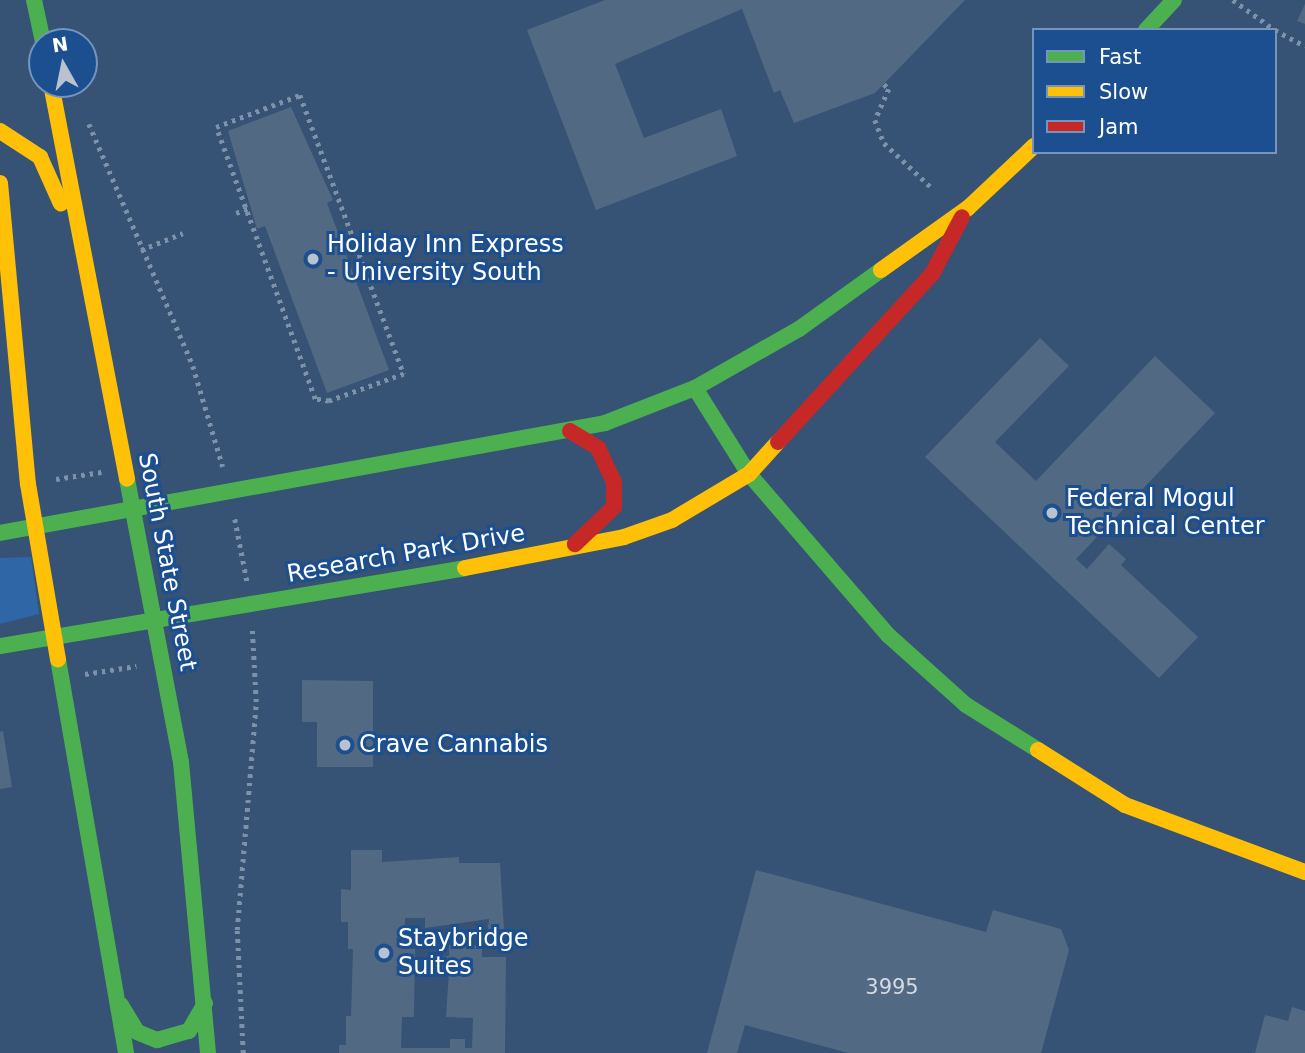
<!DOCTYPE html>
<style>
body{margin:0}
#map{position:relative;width:1305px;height:1053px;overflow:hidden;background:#365274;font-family:"DejaVu Sans",sans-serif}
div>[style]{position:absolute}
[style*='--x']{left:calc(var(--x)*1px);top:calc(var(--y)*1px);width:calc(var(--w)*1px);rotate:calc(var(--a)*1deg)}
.green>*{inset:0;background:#2f66a5}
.building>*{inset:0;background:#526984}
.path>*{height:4.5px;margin-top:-2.25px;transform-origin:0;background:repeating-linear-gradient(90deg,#7d92a8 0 3.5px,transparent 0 8.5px)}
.fast>*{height:16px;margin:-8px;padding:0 8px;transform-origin:8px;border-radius:8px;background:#4caf50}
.slow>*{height:16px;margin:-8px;padding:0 8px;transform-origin:8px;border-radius:8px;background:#ffc107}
.jam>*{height:16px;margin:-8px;padding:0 8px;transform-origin:8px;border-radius:8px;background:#c62828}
.dots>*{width:19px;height:19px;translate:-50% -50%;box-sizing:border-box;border:4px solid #1b4f8f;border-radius:50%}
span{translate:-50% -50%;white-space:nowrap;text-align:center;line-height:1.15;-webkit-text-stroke:6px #1b4f8f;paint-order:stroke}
.number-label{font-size:21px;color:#d4dae0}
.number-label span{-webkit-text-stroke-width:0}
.poi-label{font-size:24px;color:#fff}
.left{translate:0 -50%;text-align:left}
.street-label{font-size:24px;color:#fff}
.legend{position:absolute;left:1032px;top:28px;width:245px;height:126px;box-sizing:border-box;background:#1b4f8f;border:2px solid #7695bc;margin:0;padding:9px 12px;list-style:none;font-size:21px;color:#fff}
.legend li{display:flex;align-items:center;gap:14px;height:35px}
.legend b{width:35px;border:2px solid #7695bc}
.north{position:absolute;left:28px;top:28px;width:70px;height:70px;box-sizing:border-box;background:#1b4f8f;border:2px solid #7695bc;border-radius:50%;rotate:351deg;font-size:19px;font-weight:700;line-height:28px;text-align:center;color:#fff}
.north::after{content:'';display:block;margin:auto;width:24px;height:32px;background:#b9c2ce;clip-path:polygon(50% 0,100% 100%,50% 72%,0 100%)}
</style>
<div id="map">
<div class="green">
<i style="clip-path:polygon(31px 557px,39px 614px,0 624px,0 558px)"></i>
</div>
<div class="building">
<i style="clip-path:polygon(605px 0,965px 0,875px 93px,794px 123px,780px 90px,774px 93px,742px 9px,615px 64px,644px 138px,721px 109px,737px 156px,596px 210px,527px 30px)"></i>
<i style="clip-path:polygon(1305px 4px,1305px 24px,1297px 21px)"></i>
<i style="clip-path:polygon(291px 107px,333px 200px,327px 203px,389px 370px,327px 393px,265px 226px,257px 229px,228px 131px)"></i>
<i style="clip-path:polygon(1040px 338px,1069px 366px,995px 442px,1036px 481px,1155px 356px,1215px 413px,1076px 559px,1087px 569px,1109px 544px,1126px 559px,1121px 565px,1198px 637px,1159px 678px,925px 457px)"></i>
<i style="clip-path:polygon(302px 680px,373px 681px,373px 767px,317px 767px,317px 722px,302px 722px)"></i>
<i style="clip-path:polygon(3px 731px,12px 787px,0 789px,0 732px)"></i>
<i style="clip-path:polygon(351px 850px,382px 850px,382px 862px,459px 857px,459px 863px,500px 863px,504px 929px,488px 929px,489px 919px,425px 928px,425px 918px,405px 918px,404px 949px,415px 949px,414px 1017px,402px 1017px,401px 1048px,450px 1048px,450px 1039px,465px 1039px,465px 1048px,472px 1048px,473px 1018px,446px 1017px,449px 971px,439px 971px,439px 957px,449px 956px,449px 945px,482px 946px,482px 957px,506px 957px,505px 1053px,339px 1053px,339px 1045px,346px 1045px,346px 1016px,351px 1016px,353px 949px,348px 949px,348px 922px,341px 922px,341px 889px,351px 890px)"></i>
<i style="clip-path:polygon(756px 870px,986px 932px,993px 910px,1061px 929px,1069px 950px,1041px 1053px,848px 1053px,745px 1025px,737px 1053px,707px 1053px)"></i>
<i style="clip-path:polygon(1292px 1007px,1305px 1011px,1305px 1053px,1255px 1053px,1265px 1015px,1288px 1021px)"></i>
</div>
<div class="path">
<i style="--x:1233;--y:0;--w:52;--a:35.5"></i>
<i style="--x:1275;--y:30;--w:34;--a:28"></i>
<i style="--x:884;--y:84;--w:7;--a:45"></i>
<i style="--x:889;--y:89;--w:34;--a:114"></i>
<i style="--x:875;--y:120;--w:25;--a:69"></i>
<i style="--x:884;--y:143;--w:67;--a:43.2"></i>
<i style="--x:300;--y:95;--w:298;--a:69.6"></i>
<i style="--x:404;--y:374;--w:80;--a:160.2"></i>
<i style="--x:329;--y:401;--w:14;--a:-172"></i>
<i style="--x:315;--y:399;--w:289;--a:-110"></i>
<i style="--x:216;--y:127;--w:90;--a:-20.9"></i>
<i style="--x:89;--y:124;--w:263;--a:66.7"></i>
<i style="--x:193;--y:366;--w:105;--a:73.5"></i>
<i style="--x:236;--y:213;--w:14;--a:-21"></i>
<i style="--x:141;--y:250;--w:45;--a:-22"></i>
<i style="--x:56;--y:479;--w:46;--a:-8.8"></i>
<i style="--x:235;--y:519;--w:63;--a:79"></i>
<i style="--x:85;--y:674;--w:52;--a:-8.9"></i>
<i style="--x:243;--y:1053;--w:123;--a:-92.8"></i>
<i style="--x:237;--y:930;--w:229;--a:-85.2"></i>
<i style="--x:256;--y:702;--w:74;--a:-93.1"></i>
</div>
<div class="fast">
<i style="--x:34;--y:0;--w:43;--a:77.9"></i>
<i style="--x:1146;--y:30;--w:41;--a:-47"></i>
<i style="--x:695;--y:388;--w:102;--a:57.9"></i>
<i style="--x:749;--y:474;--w:213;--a:49.2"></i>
<i style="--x:888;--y:635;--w:105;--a:41.9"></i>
<i style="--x:966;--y:705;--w:85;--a:32"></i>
<i style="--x:127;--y:479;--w:288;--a:79.2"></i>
<i style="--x:181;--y:762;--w:292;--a:84.7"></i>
<i style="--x:0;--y:533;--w:615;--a:-10.3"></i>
<i style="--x:605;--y:423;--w:97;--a:-21.3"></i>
<i style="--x:695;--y:388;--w:120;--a:-29.6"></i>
<i style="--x:799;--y:329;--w:101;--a:-35.7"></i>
<i style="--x:0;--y:646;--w:471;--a:-9.5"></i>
<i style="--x:58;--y:659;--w:400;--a:80.2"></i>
<i style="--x:121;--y:1005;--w:31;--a:59"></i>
<i style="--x:137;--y:1032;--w:22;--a:22"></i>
<i style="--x:157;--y:1040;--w:33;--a:-16"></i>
<i style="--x:189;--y:1031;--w:32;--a:-60"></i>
</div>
<div class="slow">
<i style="--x:51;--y:84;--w:402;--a:79.1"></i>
<i style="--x:0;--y:131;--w:48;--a:33"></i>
<i style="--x:40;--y:157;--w:51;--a:65.9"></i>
<i style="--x:0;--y:183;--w:302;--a:84.7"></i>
<i style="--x:28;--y:484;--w:178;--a:80.3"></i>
<i style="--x:881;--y:270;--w:107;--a:-35.5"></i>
<i style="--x:968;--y:208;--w:91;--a:-43.2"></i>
<i style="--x:465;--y:568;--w:162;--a:-11"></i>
<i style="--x:624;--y:537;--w:51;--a:-19.5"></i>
<i style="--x:672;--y:520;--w:90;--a:-30.9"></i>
<i style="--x:749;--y:474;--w:43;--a:-47.8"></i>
<i style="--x:1038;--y:750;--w:103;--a:32.3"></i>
<i style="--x:1125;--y:805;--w:192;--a:20.4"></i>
</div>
<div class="jam">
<i style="--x:570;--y:431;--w:33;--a:31"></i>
<i style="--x:598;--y:448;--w:38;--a:65"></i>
<i style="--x:614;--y:483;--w:24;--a:90"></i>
<i style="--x:614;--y:507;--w:54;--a:136.5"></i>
<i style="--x:778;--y:442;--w:228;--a:-47.5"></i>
<i style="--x:932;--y:274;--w:64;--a:-62.2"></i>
</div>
<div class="dots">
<i style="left:313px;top:259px;background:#b9c2ce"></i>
<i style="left:1052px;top:513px;background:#b9c2ce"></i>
<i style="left:345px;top:745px;background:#b9c2ce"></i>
<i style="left:384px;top:953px;background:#b9c2ce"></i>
</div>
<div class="number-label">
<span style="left:892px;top:987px">3995</span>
</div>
<div class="poi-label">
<span class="left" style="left:327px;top:259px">Holiday Inn Express<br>- University South</span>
<span class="left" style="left:1066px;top:513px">Federal Mogul<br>Technical Center</span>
<span class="left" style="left:359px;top:745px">Crave Cannabis</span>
<span class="left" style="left:398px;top:953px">Staybridge<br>Suites</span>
</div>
<div class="street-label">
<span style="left:406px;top:554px;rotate:-10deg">Research Park Drive</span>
<span style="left:167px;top:562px;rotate:79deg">South State Street</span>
</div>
<ul class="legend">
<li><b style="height:9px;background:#4caf50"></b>Fast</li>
<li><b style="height:9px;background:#ffc107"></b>Slow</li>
<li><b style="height:9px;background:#c62828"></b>Jam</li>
</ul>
<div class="north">N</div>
</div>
